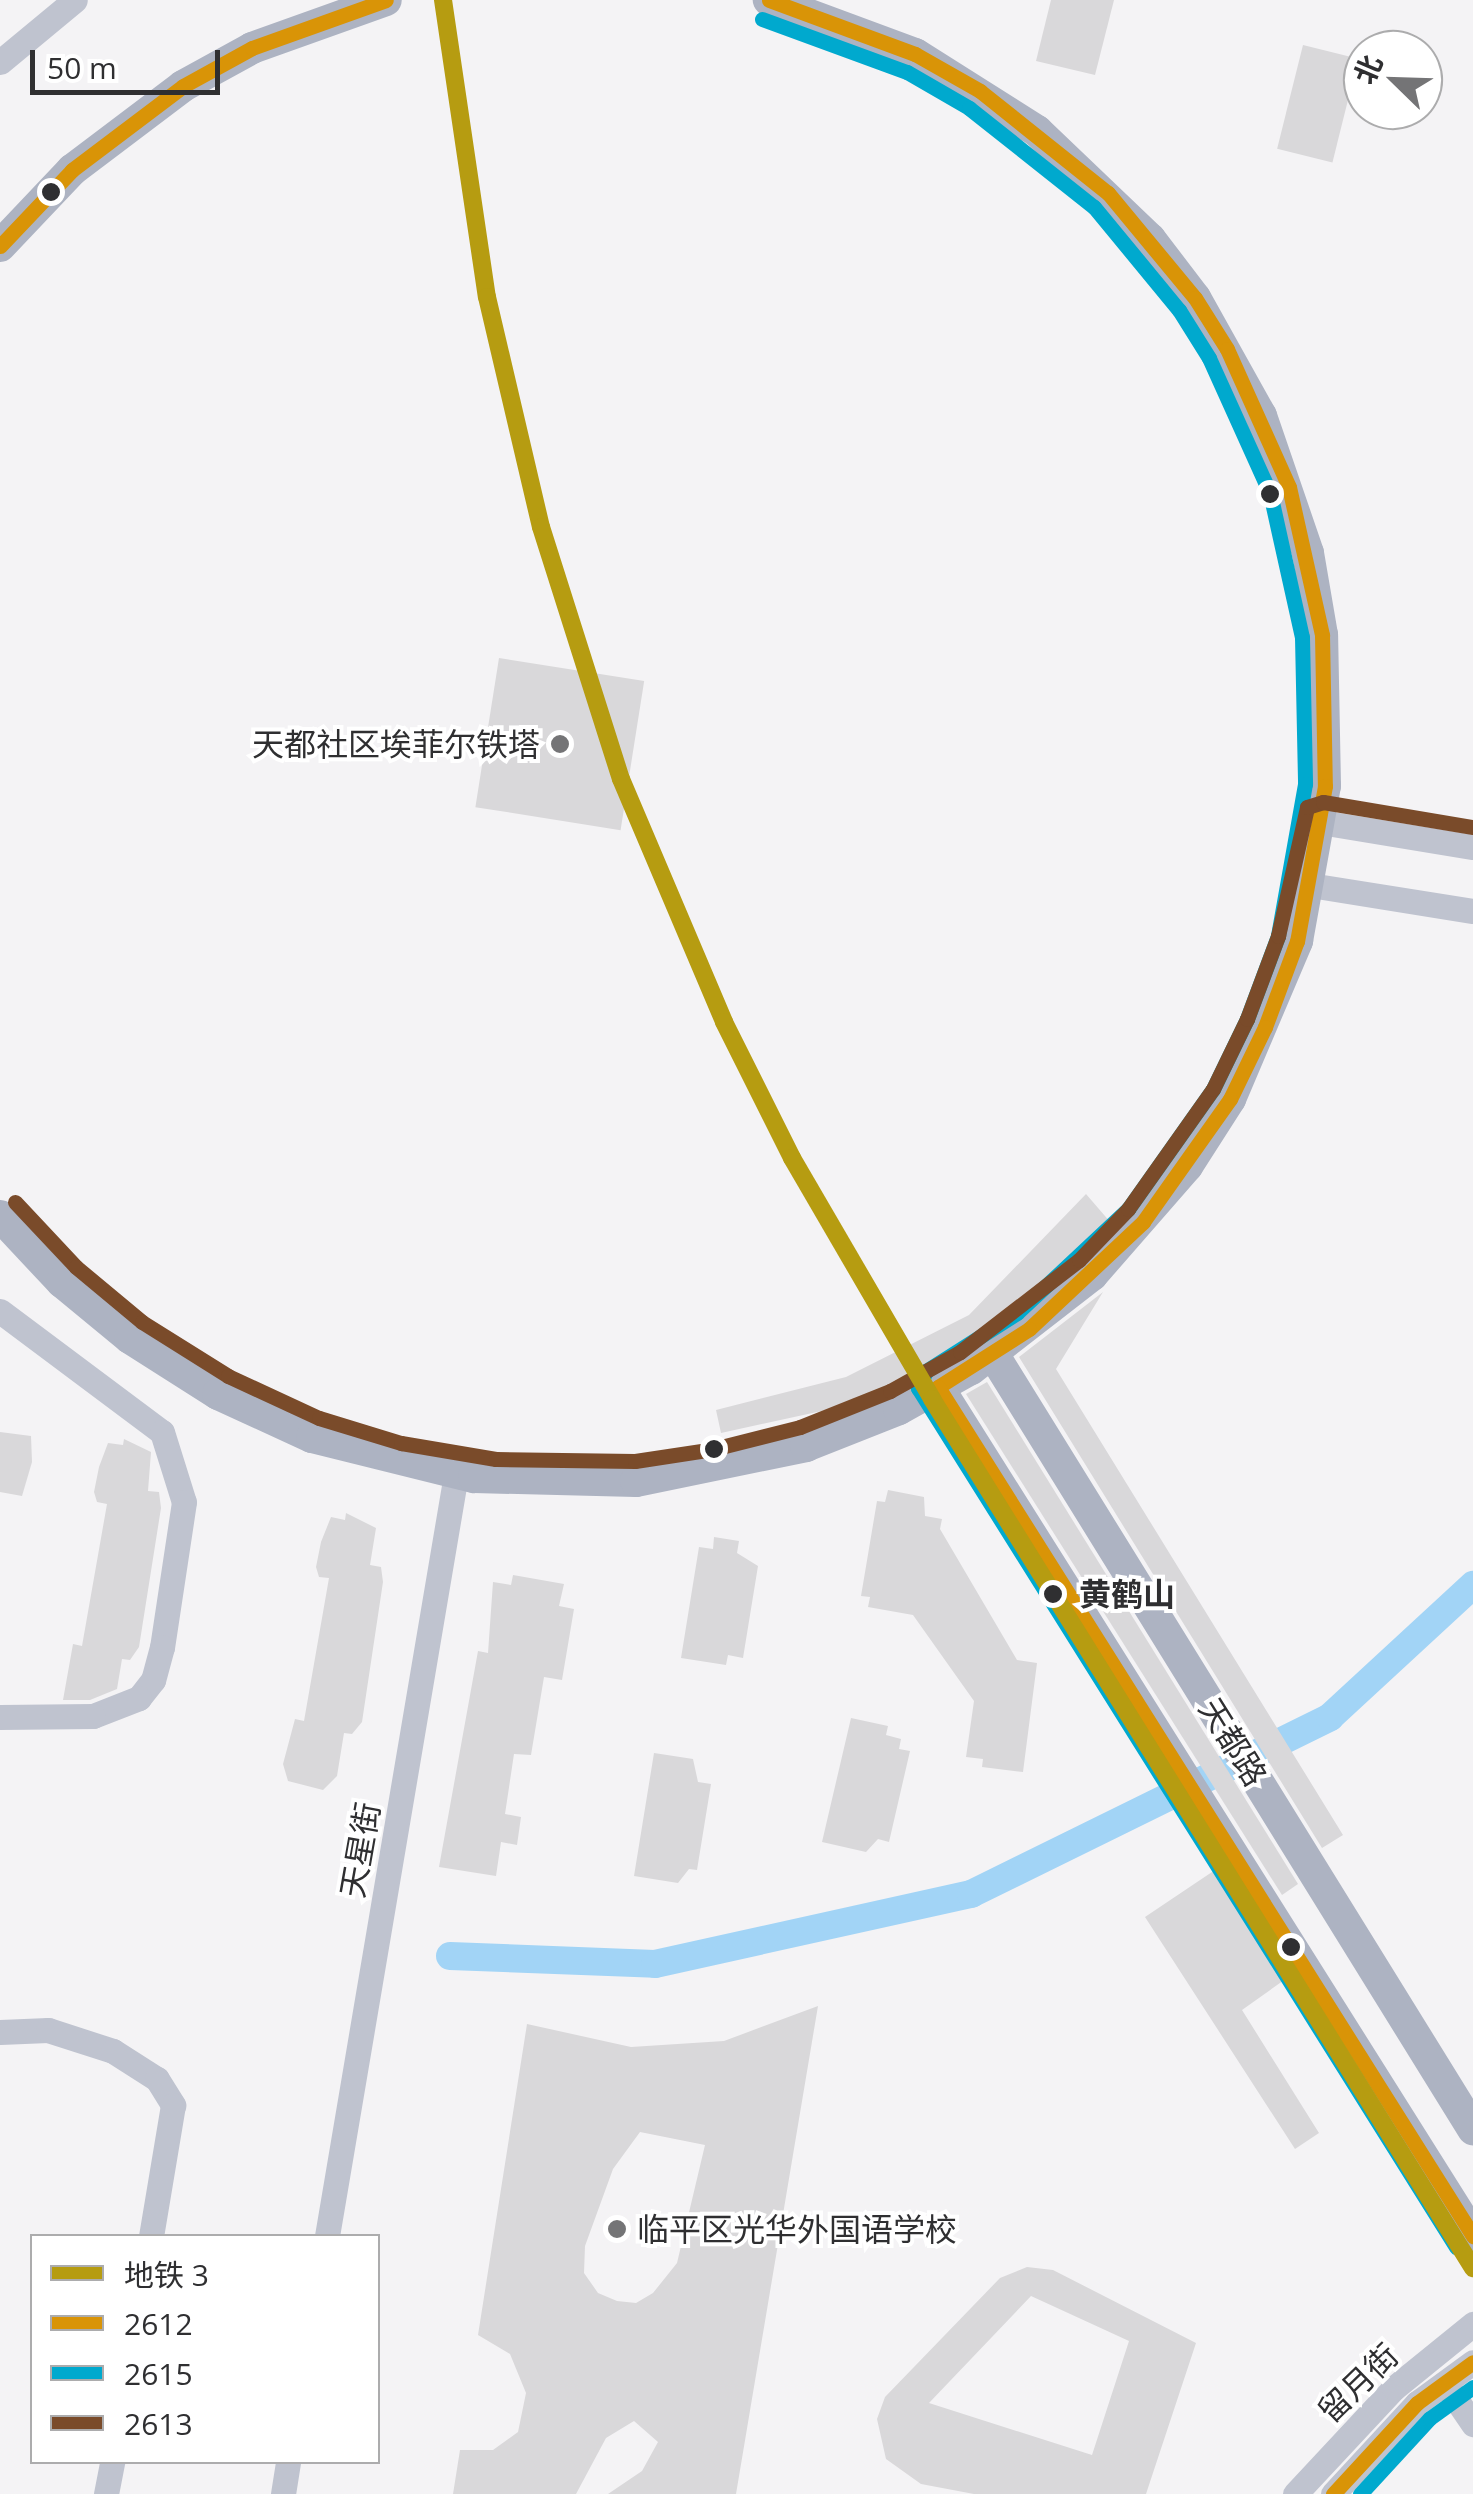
<!DOCTYPE html>
<meta charset="utf-8">
<style>
body{margin:0}
#map{position:relative;width:1473px;height:2494px;overflow:hidden;background:#f4f3f5;font-family:"Open Sans","Noto Sans SC",sans-serif}
div>[style]{position:absolute}
[style*='--x']{left:calc(var(--x)*1px);top:calc(var(--y)*1px);width:calc(var(--w)*1px);rotate:calc(var(--a)*1deg)}
.canal>*{height:28px;margin:-14px;padding:0 14px;transform-origin:14px;border-radius:14px;background:#a2d4f6}
.building>*{inset:0;background:#d9d8da;transform-origin:0 0}
.minor>*{height:25px;margin:-12.5px;padding:0 12.5px;transform-origin:12.5px;border-radius:12.5px;background:#bfc3cf}
.major>*{height:32px;margin:-16px;padding:0 16px;transform-origin:16px;border-radius:16px;background:#adb3c2}
.bus-1>*{height:15px;margin:-7.5px;padding:0 7.5px;transform-origin:7.5px;border-radius:7.5px;background:#d99407}
.bus-2>*{height:15px;margin:-7.5px;padding:0 7.5px;transform-origin:7.5px;border-radius:7.5px;background:#00a9ce}
.bus-3>*{height:15px;margin:-7.5px;padding:0 7.5px;transform-origin:7.5px;border-radius:7.5px;background:#7a4b2a}
.metro-1>*{height:18px;margin:-9px;padding:0 9px;transform-origin:9px;border-radius:9px;background:#b69c11}
.dots>*{width:28px;height:28px;translate:-50% -50%;box-sizing:border-box;border:5px solid #fff;border-radius:50%}
span{translate:-50% -50%;white-space:nowrap;text-align:center;line-height:1.15;-webkit-text-stroke:8px #fff;paint-order:stroke}
.poi-label{font-size:32px;color:#2f2f31}
.right{translate:-100% -50%;text-align:right}
.left{translate:0 -50%;text-align:left}
.stop-label{font-size:32px;color:#2f2f31;font-weight:700}
.street-label{font-size:32px;color:#2f2f31}
.legend{position:absolute;left:30px;top:2234px;width:350px;height:230px;box-sizing:border-box;background:#fff;border:2px solid #acacad;margin:0;padding:12px 18px;list-style:none;font-size:30px;color:#2f2f31}
.legend li{display:flex;align-items:center;gap:20px;height:50px}
.legend b{width:50px;border:2px solid #acacad}
.north{position:absolute;left:1343px;top:30px;width:100px;height:100px;box-sizing:border-box;background:#fff;border:2px solid #acacad;border-radius:50%;rotate:293deg;font-size:28px;font-weight:700;line-height:40px;text-align:center;color:#2f2f31}
.north::after{content:'';display:block;margin:auto;width:35px;height:45px;background:#747476;clip-path:polygon(50% 0,100% 100%,50% 72%,0 100%)}
.scale{position:absolute;left:30px;top:50px;width:190px;height:45px;box-sizing:border-box;border:5px solid #2f2f31;border-top:0;padding-left:12px;font-size:30px;line-height:35px;white-space:nowrap;color:#2f2f31;-webkit-text-stroke:8px #fff;paint-order:stroke}
</style>
<div id="map">
<div class="canal">
<i style="--x:450;--y:1956;--w:205;--a:2.2"></i>
<i style="--x:655;--y:1964;--w:324;--a:-12.5"></i>
<i style="--x:971;--y:1894;--w:400;--a:-26.2"></i>
<i style="--x:1330;--y:1717;--w:195;--a:-42.7"></i>
</div>
<div class="building">
<i style="clip-path:polygon(1051px 0,1114px 0,1095px 75px,1036px 61px)"></i>
<i style="left:1303px;top:45px;width:57px;height:107px;rotate:14deg"></i>
<i style="left:499px;top:658px;width:147px;height:151px;rotate:9deg"></i>
<i style="clip-path:polygon(1086px 1194px,1111px 1223px,1078px 1260px,960px 1352px,863px 1402px,721px 1433px,716px 1410px,846px 1377px,969px 1315px)"></i>
<i style="clip-path:polygon(1103px 1292px,1056px 1369px,1343px 1835px,1322px 1848px,1019px 1357px)"></i>
<i style="clip-path:polygon(987px 1382px,1298px 1884px,1282px 1895px,966px 1394px)"></i>
<i style="clip-path:polygon(929px 1415px,1287px 1978px,1242px 2010px,1319px 2133px,1295px 2149px,1145px 1917px,1215px 1870px)"></i>
<i style="clip-path:polygon(0 1432px,31px 1436px,32px 1462px,22px 1496px,0 1492px)"></i>
<i style="clip-path:polygon(124px 1439px,151px 1452px,148px 1491px,159px 1492px,161px 1508px,139px 1647px,130px 1660px,122px 1659px,117px 1689px,90px 1700px,63px 1700px,73px 1644px,82px 1646px,107px 1504px,97px 1502px,94px 1492px,99px 1467px,108px 1443px,123px 1445px)"></i>
<i style="clip-path:polygon(888px 1490px,924px 1497px,925px 1516px,942px 1519px,940px 1529px,1017px 1660px,1037px 1663px,1023px 1772px,982px 1767px,983px 1759px,966px 1757px,974px 1701px,913px 1615px,868px 1607px,870px 1597px,861px 1596px,877px 1501px,885px 1502px)"></i>
<i style="clip-path:polygon(346px 1513px,376px 1528px,370px 1565px,381px 1567px,383px 1582px,362px 1722px,352px 1734px,344px 1733px,337px 1776px,323px 1790px,288px 1781px,283px 1764px,295px 1719px,304px 1721px,329px 1578px,319px 1577px,316px 1567px,321px 1542px,331px 1517px,345px 1520px)"></i>
<i style="clip-path:polygon(714px 1537px,739px 1541px,737px 1553px,758px 1566px,743px 1658px,728px 1655px,726px 1665px,681px 1658px,699px 1547px,713px 1549px)"></i>
<i style="clip-path:polygon(513px 1575px,564px 1584px,559px 1606px,574px 1609px,562px 1680px,544px 1677px,531px 1755px,514px 1754px,505px 1814px,521px 1817px,517px 1845px,501px 1842px,496px 1876px,439px 1867px,478px 1651px,488px 1653px,493px 1582px,511px 1585px)"></i>
<i style="clip-path:polygon(851px 1718px,888px 1726px,886px 1735px,901px 1739px,899px 1749px,910px 1751px,889px 1842px,878px 1839px,866px 1852px,822px 1842px)"></i>
<i style="clip-path:polygon(654px 1753px,693px 1759px,698px 1782px,711px 1784px,697px 1870px,689px 1869px,678px 1883px,634px 1876px)"></i>
<i style="clip-path:polygon(evenodd,818px 2006px,736px 2494px,608px 2494px,642px 2471px,658px 2442px,634px 2421px,606px 2438px,576px 2494px,453px 2494px,460px 2450px,493px 2450px,518px 2432px,526px 2393px,510px 2354px,478px 2335px,527px 2024px,631px 2047px,724px 2041px,818px 2006px,640px 2132px,705px 2145px,677px 2263px,653px 2293px,636px 2303px,617px 2301px,598px 2293px,584px 2273px,585px 2246px,613px 2169px,640px 2132px)"></i>
<i style="clip-path:polygon(evenodd,1027px 2267px,1053px 2270px,1196px 2343px,1146px 2494px,974px 2494px,921px 2484px,886px 2459px,877px 2419px,885px 2397px,1000px 2278px,1027px 2267px,1031px 2296px,1129px 2341px,1092px 2455px,929px 2403px,1031px 2296px)"></i>
</div>
<div class="minor">
<i style="--x:0;--y:62;--w:97;--a:-39.6"></i>
<i style="--x:1320;--y:822;--w:155;--a:9.3"></i>
<i style="--x:1310;--y:885;--w:165;--a:9.1"></i>
<i style="--x:0;--y:1311;--w:202;--a:36.8"></i>
<i style="--x:162;--y:1432;--w:73;--a:72.6"></i>
<i style="--x:184;--y:1502;--w:147;--a:98.6"></i>
<i style="--x:162;--y:1647;--w:34;--a:105"></i>
<i style="--x:153;--y:1680;--w:23;--a:128"></i>
<i style="--x:139;--y:1698;--w:49;--a:158.6"></i>
<i style="--x:93;--y:1716;--w:93;--a:179.4"></i>
<i style="--x:0;--y:2032;--w:48;--a:-2.4"></i>
<i style="--x:48;--y:2030;--w:68;--a:17.9"></i>
<i style="--x:113;--y:2051;--w:52;--a:32.5"></i>
<i style="--x:157;--y:2079;--w:31;--a:58"></i>
<i style="--x:173;--y:2105;--w:133;--a:99.5"></i>
<i style="--x:327;--y:2236;--w:773;--a:-80.39"></i>
<i style="--x:1445;--y:2383;--w:50;--a:55.7"></i>
<i style="--x:106;--y:2494;--w:33;--a:-79"></i>
<i style="--x:283;--y:2494;--w:32;--a:-81"></i>
<i style="--x:1295;--y:2494;--w:145;--a:-47"></i>
<i style="--x:1394;--y:2388;--w:102;--a:-39"></i>
<i style="--x:1333;--y:2494;--w:124;--a:-47.3"></i>
<i style="--x:1417;--y:2403;--w:69;--a:-36.2"></i>
</div>
<div class="major">
<i style="--x:0;--y:246;--w:105;--a:-46.5"></i>
<i style="--x:72;--y:170;--w:139;--a:-37.1"></i>
<i style="--x:183;--y:86;--w:79;--a:-28.8"></i>
<i style="--x:252;--y:48;--w:142;--a:-19.7"></i>
<i style="--x:0;--y:1216;--w:91;--a:46.8"></i>
<i style="--x:62;--y:1282;--w:88;--a:39.5"></i>
<i style="--x:130;--y:1338;--w:104;--a:32.5"></i>
<i style="--x:218;--y:1394;--w:103;--a:24.6"></i>
<i style="--x:312;--y:1437;--w:167;--a:13.9"></i>
<i style="--x:474;--y:1477;--w:162;--a:1.4"></i>
<i style="--x:636;--y:1481;--w:174;--a:-11.6"></i>
<i style="--x:806;--y:1446;--w:100;--a:-21.7"></i>
<i style="--x:899;--y:1409;--w:82;--a:-29.1"></i>
<i style="--x:971;--y:1369;--w:153;--a:-37.8"></i>
<i style="--x:1092;--y:1275;--w:145;--a:-48.9"></i>
<i style="--x:1187;--y:1166;--w:80;--a:-57.3"></i>
<i style="--x:1230;--y:1099;--w:172;--a:-67"></i>
<i style="--x:1297;--y:941;--w:158;--a:-79.8"></i>
<i style="--x:1325;--y:786;--w:151;--a:-91.1"></i>
<i style="--x:1322;--y:635;--w:83;--a:-99.7"></i>
<i style="--x:1308;--y:553;--w:145;--a:-108.9"></i>
<i style="--x:1261;--y:416;--w:135;--a:-119.2"></i>
<i style="--x:1195;--y:298;--w:74;--a:-127.3"></i>
<i style="--x:1150;--y:239;--w:156;--a:-136.3"></i>
<i style="--x:1037;--y:131;--w:144;--a:-147.7"></i>
<i style="--x:915;--y:54;--w:156;--a:-159.7"></i>
<i style="--x:993;--y:1354;--w:912;--a:58.23"></i>
<i style="--x:938;--y:1387;--w:1004;--a:57.78"></i>
</div>
<div class="bus-1">
<i style="--x:769;--y:0;--w:156;--a:20.3"></i>
<i style="--x:915;--y:54;--w:75;--a:29.6"></i>
<i style="--x:980;--y:91;--w:164;--a:38.6"></i>
<i style="--x:1108;--y:193;--w:136;--a:50.4"></i>
<i style="--x:1195;--y:298;--w:60;--a:57.9"></i>
<i style="--x:1227;--y:349;--w:151;--a:65.8"></i>
<i style="--x:1289;--y:487;--w:152;--a:77.4"></i>
<i style="--x:1322;--y:635;--w:151;--a:88.9"></i>
<i style="--x:1325;--y:786;--w:158;--a:100.2"></i>
<i style="--x:1297;--y:941;--w:92;--a:110.4"></i>
<i style="--x:1265;--y:1027;--w:80;--a:115.9"></i>
<i style="--x:1230;--y:1099;--w:151;--a:125.3"></i>
<i style="--x:1143;--y:1222;--w:156;--a:136.8"></i>
<i style="--x:1029;--y:1329;--w:108;--a:147.5"></i>
<i style="--x:938;--y:1387;--w:1004;--a:57.78"></i>
<i style="--x:0;--y:246;--w:105;--a:-46.5"></i>
<i style="--x:72;--y:170;--w:139;--a:-37.1"></i>
<i style="--x:183;--y:86;--w:79;--a:-28.8"></i>
<i style="--x:252;--y:48;--w:142;--a:-19.7"></i>
<i style="--x:1333;--y:2494;--w:124;--a:-47.3"></i>
<i style="--x:1417;--y:2403;--w:69;--a:-36.2"></i>
</div>
<div class="bus-2">
<i style="--x:762;--y:19;--w:154;--a:20.1"></i>
<i style="--x:907;--y:72;--w:72;--a:30.1"></i>
<i style="--x:969;--y:108;--w:159;--a:38.4"></i>
<i style="--x:1094;--y:207;--w:134;--a:50.5"></i>
<i style="--x:1179;--y:310;--w:57;--a:58"></i>
<i style="--x:1209;--y:358;--w:148;--a:65.7"></i>
<i style="--x:1270;--y:493;--w:148;--a:77.5"></i>
<i style="--x:1302;--y:637;--w:147;--a:88.8"></i>
<i style="--x:1305;--y:784;--w:154;--a:100.1"></i>
<i style="--x:1278;--y:936;--w:89;--a:110.5"></i>
<i style="--x:1247;--y:1019;--w:78;--a:115.9"></i>
<i style="--x:1213;--y:1089;--w:147;--a:125.3"></i>
<i style="--x:1128;--y:1209;--w:152;--a:136.9"></i>
<i style="--x:1017;--y:1313;--w:108;--a:147.5"></i>
<i style="--x:926;--y:1371;--w:19;--a:115"></i>
<i style="--x:918;--y:1388;--w:1014;--a:57.94"></i>
<i style="--x:1360;--y:2494;--w:103;--a:-47.4"></i>
<i style="--x:1430;--y:2418;--w:53;--a:-35.8"></i>
</div>
<div class="bus-3">
<i style="--x:15;--y:1202;--w:89;--a:46.8"></i>
<i style="--x:76;--y:1267;--w:86;--a:39.8"></i>
<i style="--x:142;--y:1322;--w:102;--a:32.1"></i>
<i style="--x:228;--y:1376;--w:100;--a:24.8"></i>
<i style="--x:319;--y:1418;--w:86;--a:17"></i>
<i style="--x:401;--y:1443;--w:96;--a:9.6"></i>
<i style="--x:496;--y:1459;--w:139;--a:0.8"></i>
<i style="--x:635;--y:1461;--w:79;--a:-8.7"></i>
<i style="--x:713;--y:1449;--w:90;--a:-14.2"></i>
<i style="--x:800;--y:1427;--w:97;--a:-21.8"></i>
<i style="--x:890;--y:1391;--w:80;--a:-29.1"></i>
<i style="--x:960;--y:1352;--w:150;--a:-37.7"></i>
<i style="--x:1079;--y:1260;--w:71;--a:-46.1"></i>
<i style="--x:1128;--y:1209;--w:147;--a:-54.7"></i>
<i style="--x:1213;--y:1089;--w:78;--a:-64.1"></i>
<i style="--x:1247;--y:1019;--w:89;--a:-69.5"></i>
<i style="--x:1278;--y:936;--w:132;--a:-77.3"></i>
<i style="--x:1307;--y:807;--w:17;--a:-17"></i>
<i style="--x:1323;--y:802;--w:152;--a:9.5"></i>
</div>
<div class="metro-1">
<i style="--x:443;--y:0;--w:300;--a:81.6"></i>
<i style="--x:487;--y:297;--w:236;--a:76.8"></i>
<i style="--x:541;--y:527;--w:264;--a:72.4"></i>
<i style="--x:621;--y:779;--w:264;--a:67"></i>
<i style="--x:724;--y:1022;--w:152;--a:63.4"></i>
<i style="--x:792;--y:1158;--w:279;--a:59.8"></i>
<i style="--x:932;--y:1399;--w:1024;--a:58.1"></i>
</div>
<div class="dots">
<i style="left:51px;top:192px;background:#2f2f31"></i>
<i style="left:1270px;top:494px;background:#2f2f31"></i>
<i style="left:560px;top:744px;background:#747476"></i>
<i style="left:714px;top:1449px;background:#2f2f31"></i>
<i style="left:1053px;top:1594px;background:#2f2f31"></i>
<i style="left:1291px;top:1947px;background:#2f2f31"></i>
<i style="left:617px;top:2229px;background:#747476"></i>
</div>
<div class="poi-label">
<span class="right" style="left:540px;top:744px">天都社区埃菲尔铁塔</span>
<span class="left" style="left:637px;top:2229px">临平区光华外国语学校</span>
</div>
<div class="stop-label">
<span class="left" style="left:1079px;top:1594px">黄鹤山</span>
</div>
<div class="street-label">
<span style="left:1233px;top:1742px;rotate:58deg">天都路</span>
<span style="left:360px;top:1850px;rotate:-80deg">天星街</span>
<span style="left:1358px;top:2383px;rotate:-44deg">留月街</span>
</div>
<ul class="legend">
<li><b style="height:12px;background:#b69c11"></b>地铁 3</li>
<li><b style="height:12px;background:#d99407"></b>2612</li>
<li><b style="height:12px;background:#00a9ce"></b>2615</li>
<li><b style="height:12px;background:#7a4b2a"></b>2613</li>
</ul>
<div class="north">北</div>
<div class="scale">50 m</div>
</div>
